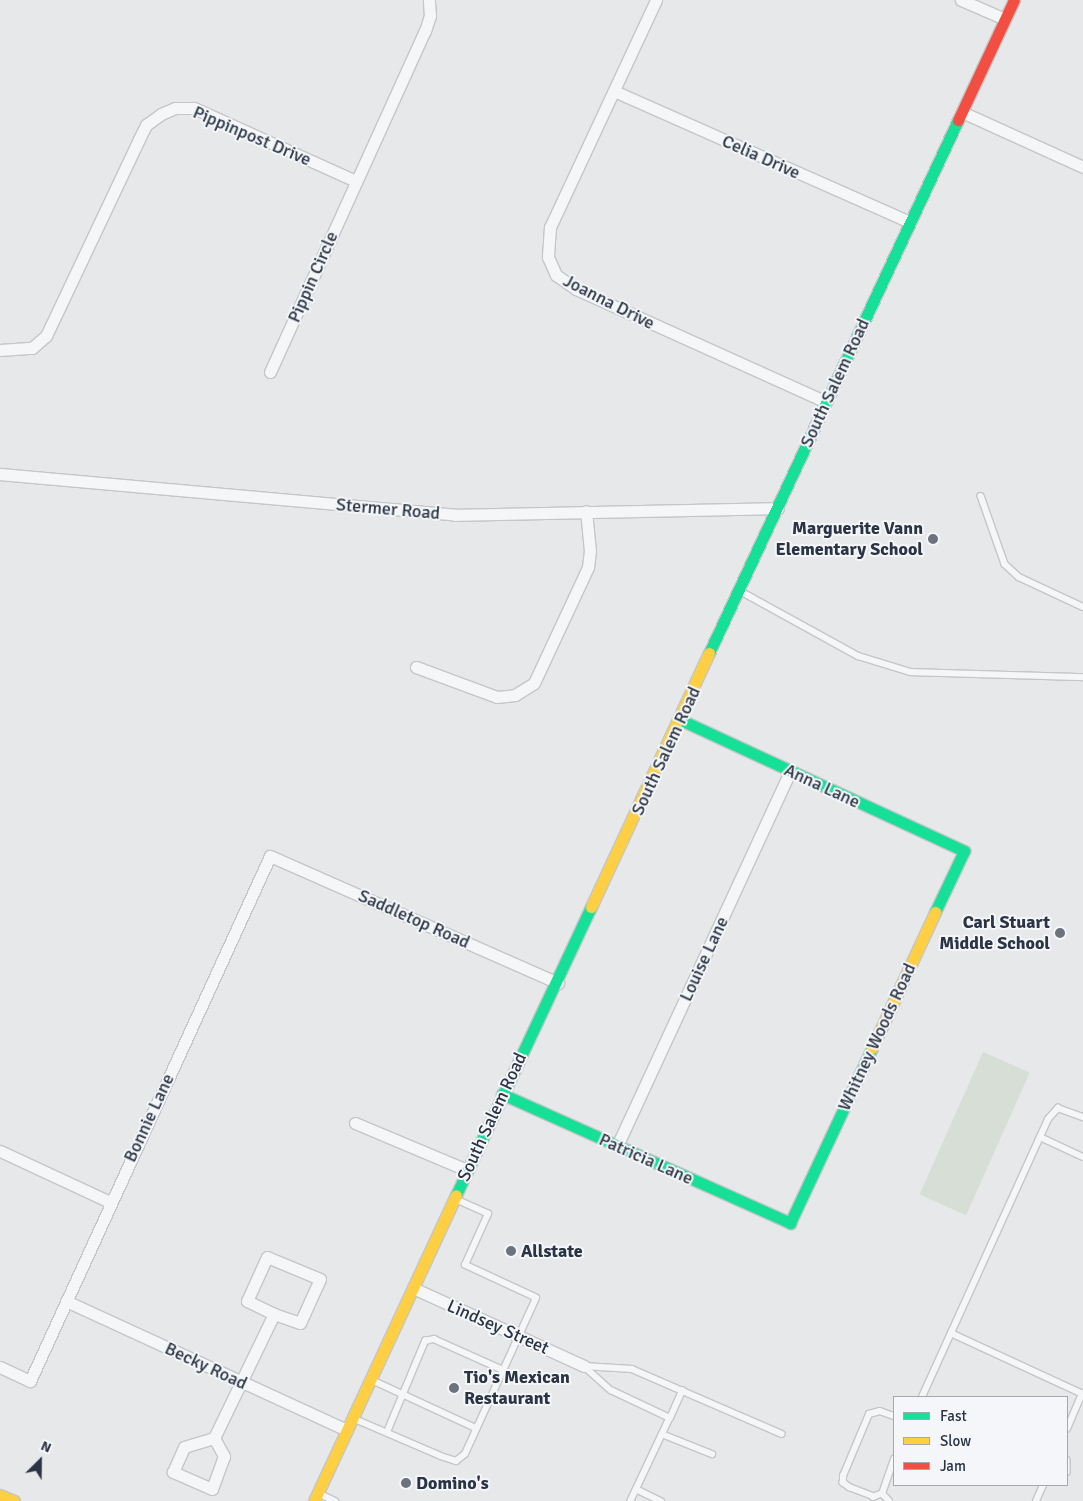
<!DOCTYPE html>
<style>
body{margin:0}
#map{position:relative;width:1083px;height:1501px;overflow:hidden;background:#e6e8ea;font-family:Signika,sans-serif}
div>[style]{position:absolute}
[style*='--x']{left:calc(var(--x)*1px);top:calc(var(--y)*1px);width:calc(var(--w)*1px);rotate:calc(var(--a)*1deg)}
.green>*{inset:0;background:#d6ded6;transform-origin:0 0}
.roads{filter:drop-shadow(1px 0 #c4c6c8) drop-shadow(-1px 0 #c4c6c8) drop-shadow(0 1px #c4c6c8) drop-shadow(0 -1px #c4c6c8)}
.lane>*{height:5.5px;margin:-2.75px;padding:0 2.75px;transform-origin:2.75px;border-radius:2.75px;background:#f5f6f7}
.street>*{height:11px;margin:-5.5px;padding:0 5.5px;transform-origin:5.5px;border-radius:5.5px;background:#f5f6f7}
.fast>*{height:11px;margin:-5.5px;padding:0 5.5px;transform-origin:5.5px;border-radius:5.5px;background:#16e098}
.slow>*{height:11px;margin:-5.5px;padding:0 5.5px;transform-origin:5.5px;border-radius:5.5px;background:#ffcf43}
.jam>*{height:11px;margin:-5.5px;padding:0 5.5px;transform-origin:5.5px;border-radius:5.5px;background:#f24e42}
.dots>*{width:14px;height:14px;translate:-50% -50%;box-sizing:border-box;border:2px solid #f4f6f9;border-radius:50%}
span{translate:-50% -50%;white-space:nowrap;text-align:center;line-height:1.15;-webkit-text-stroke:4px #f4f6f9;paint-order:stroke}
.street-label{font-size:18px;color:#2b3445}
.poi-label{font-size:18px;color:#2b3445;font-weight:700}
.right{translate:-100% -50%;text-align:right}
.left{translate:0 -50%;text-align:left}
.legend{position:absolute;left:893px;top:1396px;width:175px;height:90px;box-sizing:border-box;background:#f4f6f9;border:1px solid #a4a8b1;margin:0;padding:6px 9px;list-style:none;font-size:15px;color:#2b3445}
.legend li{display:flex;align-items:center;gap:10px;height:25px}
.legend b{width:25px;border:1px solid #a4a8b1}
.north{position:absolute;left:15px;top:1436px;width:50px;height:50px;-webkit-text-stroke:4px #f4f6f9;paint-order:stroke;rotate:23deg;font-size:14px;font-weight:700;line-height:20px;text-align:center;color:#2b3445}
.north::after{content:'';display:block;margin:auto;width:18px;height:22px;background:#2b3445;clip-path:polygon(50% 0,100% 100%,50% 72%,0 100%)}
</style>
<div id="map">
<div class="green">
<i style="left:983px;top:1052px;width:51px;height:156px;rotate:24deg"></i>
</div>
<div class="roads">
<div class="lane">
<i style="--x:981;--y:496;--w:72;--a:70.6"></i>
<i style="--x:1005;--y:564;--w:19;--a:43"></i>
<i style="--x:1019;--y:577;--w:71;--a:25.1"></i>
<i style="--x:740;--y:591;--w:135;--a:28.8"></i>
<i style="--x:858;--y:656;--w:55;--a:16.8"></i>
<i style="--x:911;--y:672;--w:172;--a:1.7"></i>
<i style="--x:1040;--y:1137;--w:47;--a:24.9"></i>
<i style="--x:951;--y:1333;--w:145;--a:24.8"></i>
<i style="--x:584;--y:1366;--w:48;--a:3.6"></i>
<i style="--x:632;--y:1369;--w:163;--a:23.4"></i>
<i style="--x:584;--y:1366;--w:36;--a:42"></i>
<i style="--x:611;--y:1390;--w:65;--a:25.4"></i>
<i style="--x:670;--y:1418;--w:92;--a:115.2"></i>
<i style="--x:372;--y:1380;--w:115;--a:24.8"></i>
<i style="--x:922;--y:1397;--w:305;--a:-65.6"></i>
<i style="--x:1048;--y:1119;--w:15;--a:-48"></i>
<i style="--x:1058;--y:1108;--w:27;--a:20"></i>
<i style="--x:670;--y:1418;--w:30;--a:-66"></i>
<i style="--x:355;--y:1419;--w:94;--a:23.3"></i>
<i style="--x:441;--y:1456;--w:16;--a:18"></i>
<i style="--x:456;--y:1461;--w:11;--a:-38"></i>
<i style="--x:465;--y:1454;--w:171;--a:-65.5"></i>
<i style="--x:536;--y:1298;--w:78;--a:-155.1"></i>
<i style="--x:465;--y:1265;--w:56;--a:-65.7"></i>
<i style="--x:488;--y:1214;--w:34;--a:-156"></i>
<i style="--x:1067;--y:1429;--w:38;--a:-67"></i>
<i style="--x:387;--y:1432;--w:99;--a:-67.3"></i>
<i style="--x:425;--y:1341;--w:9;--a:-13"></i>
<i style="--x:434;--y:1339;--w:76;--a:24.2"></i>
<i style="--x:662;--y:1434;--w:54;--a:21.8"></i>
<i style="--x:1067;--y:1460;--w:12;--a:90"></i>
<i style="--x:636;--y:1489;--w:28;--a:26"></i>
<i style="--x:318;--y:1493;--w:19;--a:25"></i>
<i style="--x:882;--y:1494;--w:9;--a:159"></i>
<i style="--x:874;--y:1497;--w:26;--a:-159"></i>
<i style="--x:850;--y:1488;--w:9;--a:-144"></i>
<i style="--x:843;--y:1483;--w:7;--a:-90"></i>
<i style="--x:843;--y:1476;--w:67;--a:-67.2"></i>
<i style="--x:869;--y:1414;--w:11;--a:-15"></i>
<i style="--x:880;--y:1411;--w:15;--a:20"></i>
<i style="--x:889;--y:1501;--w:10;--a:-135"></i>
<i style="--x:882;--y:1494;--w:37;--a:-71"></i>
<i style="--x:1036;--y:1501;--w:17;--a:-66"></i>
</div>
<div class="street">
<i style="--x:656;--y:0;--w:251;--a:115"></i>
<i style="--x:550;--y:227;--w:30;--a:94"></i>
<i style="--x:548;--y:257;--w:20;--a:66"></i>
<i style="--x:556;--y:275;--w:24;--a:35"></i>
<i style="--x:576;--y:289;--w:274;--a:24.3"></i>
<i style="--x:961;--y:0;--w:48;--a:23.4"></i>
<i style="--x:614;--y:91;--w:323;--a:23.9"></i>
<i style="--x:962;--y:112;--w:133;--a:24.4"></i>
<i style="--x:0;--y:350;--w:32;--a:-4"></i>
<i style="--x:32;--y:348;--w:18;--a:-41"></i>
<i style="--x:46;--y:336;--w:218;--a:-64.7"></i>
<i style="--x:139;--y:139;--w:16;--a:-63"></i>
<i style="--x:146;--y:125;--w:19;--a:-36"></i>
<i style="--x:161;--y:114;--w:15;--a:-23"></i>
<i style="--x:175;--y:108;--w:19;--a:0"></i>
<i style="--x:194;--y:108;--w:178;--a:24.3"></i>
<i style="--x:270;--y:372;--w:375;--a:-65.6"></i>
<i style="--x:425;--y:31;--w:16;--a:-72"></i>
<i style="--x:430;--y:16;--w:16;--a:-94"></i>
<i style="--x:0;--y:474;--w:457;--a:5.1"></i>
<i style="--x:455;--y:515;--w:323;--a:-1.2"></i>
<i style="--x:416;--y:667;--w:86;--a:20.3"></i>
<i style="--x:497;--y:697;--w:18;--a:-6"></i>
<i style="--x:515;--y:695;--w:22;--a:-32"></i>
<i style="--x:534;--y:683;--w:128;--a:-65"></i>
<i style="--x:588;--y:567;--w:16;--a:-83"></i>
<i style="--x:590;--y:551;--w:40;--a:-95.7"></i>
<i style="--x:355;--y:1123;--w:121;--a:22.8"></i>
<i style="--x:617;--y:1146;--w:413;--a:-65.2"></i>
<i style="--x:0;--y:1151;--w:121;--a:24.9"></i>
<i style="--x:413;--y:1288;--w:188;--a:24.5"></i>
<i style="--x:66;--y:1301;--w:309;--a:24.7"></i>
<i style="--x:0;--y:1367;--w:33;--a:25"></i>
<i style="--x:30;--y:1381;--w:577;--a:-65.43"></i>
<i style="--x:270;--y:856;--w:315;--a:23.8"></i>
<i style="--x:214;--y:1438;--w:21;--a:61"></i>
<i style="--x:224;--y:1456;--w:35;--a:110"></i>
<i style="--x:212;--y:1489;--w:43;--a:-156.4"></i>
<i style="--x:173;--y:1472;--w:27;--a:-66"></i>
<i style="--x:184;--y:1447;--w:31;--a:-17"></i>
<i style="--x:214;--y:1438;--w:138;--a:-64.2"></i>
<i style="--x:274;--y:1314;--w:30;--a:-154"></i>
<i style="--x:247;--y:1301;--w:48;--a:-65.6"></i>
<i style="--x:267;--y:1257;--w:57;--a:22.5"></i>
<i style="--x:320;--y:1279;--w:48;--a:114.4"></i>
<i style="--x:300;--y:1323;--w:28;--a:-161"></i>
</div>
<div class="fast">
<i style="--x:709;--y:653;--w:588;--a:-64.96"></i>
<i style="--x:681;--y:720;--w:312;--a:24.8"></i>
<i style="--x:964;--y:851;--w:68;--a:115.4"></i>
<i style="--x:502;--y:1094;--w:316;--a:24.1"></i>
<i style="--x:790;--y:1223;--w:193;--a:-64.9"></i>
<i style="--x:456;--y:1195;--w:318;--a:-64.9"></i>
</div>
<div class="slow">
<i style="--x:591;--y:907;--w:280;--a:-65.1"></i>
<i style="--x:872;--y:1048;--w:150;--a:-65.1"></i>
<i style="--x:0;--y:1495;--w:15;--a:23"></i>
<i style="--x:314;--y:1501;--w:337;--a:-65.1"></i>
</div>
<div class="jam">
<i style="--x:958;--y:120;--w:132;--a:-65"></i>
</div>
</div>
<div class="dots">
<i style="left:933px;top:539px;background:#6c737f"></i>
<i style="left:1060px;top:933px;background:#6c737f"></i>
<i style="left:511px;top:1251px;background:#6c737f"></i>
<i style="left:454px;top:1388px;background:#6c737f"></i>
<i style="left:406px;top:1483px;background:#6c737f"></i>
</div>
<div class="street-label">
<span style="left:252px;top:136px;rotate:23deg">Pippinpost Drive</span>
<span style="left:761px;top:157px;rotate:24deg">Celia Drive</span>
<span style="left:313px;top:277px;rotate:-66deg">Pippin Circle</span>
<span style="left:609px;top:302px;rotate:27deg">Joanna Drive</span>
<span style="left:835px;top:383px;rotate:-65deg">South Salem Road</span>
<span style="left:388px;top:509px;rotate:5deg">Stermer Road</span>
<span style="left:666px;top:751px;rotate:-65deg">South Salem Road</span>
<span style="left:822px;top:786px;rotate:25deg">Anna Lane</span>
<span style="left:414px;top:919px;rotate:24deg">Saddletop Road</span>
<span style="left:704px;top:959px;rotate:-65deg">Louise Lane</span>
<span style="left:877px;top:1037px;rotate:-65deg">Whitney Woods Road</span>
<span style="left:492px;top:1117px;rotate:-65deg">South Salem Road</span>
<span style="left:149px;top:1118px;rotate:-65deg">Bonnie Lane</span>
<span style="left:646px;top:1159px;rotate:24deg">Patricia Lane</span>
<span style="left:498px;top:1327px;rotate:24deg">Lindsey Street</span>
<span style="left:206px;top:1366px;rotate:25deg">Becky Road</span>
</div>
<div class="poi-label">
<span class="right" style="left:923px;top:539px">Marguerite Vann<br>Elementary School</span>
<span class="right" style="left:1050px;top:933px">Carl Stuart<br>Middle School</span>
<span class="left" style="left:521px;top:1251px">Allstate</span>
<span class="left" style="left:464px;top:1388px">Tio's Mexican<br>Restaurant</span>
<span class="left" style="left:416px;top:1483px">Domino's</span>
</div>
<ul class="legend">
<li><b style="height:6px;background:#16e098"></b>Fast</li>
<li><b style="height:6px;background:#ffcf43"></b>Slow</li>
<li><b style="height:6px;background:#f24e42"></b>Jam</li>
</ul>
<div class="north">N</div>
</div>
